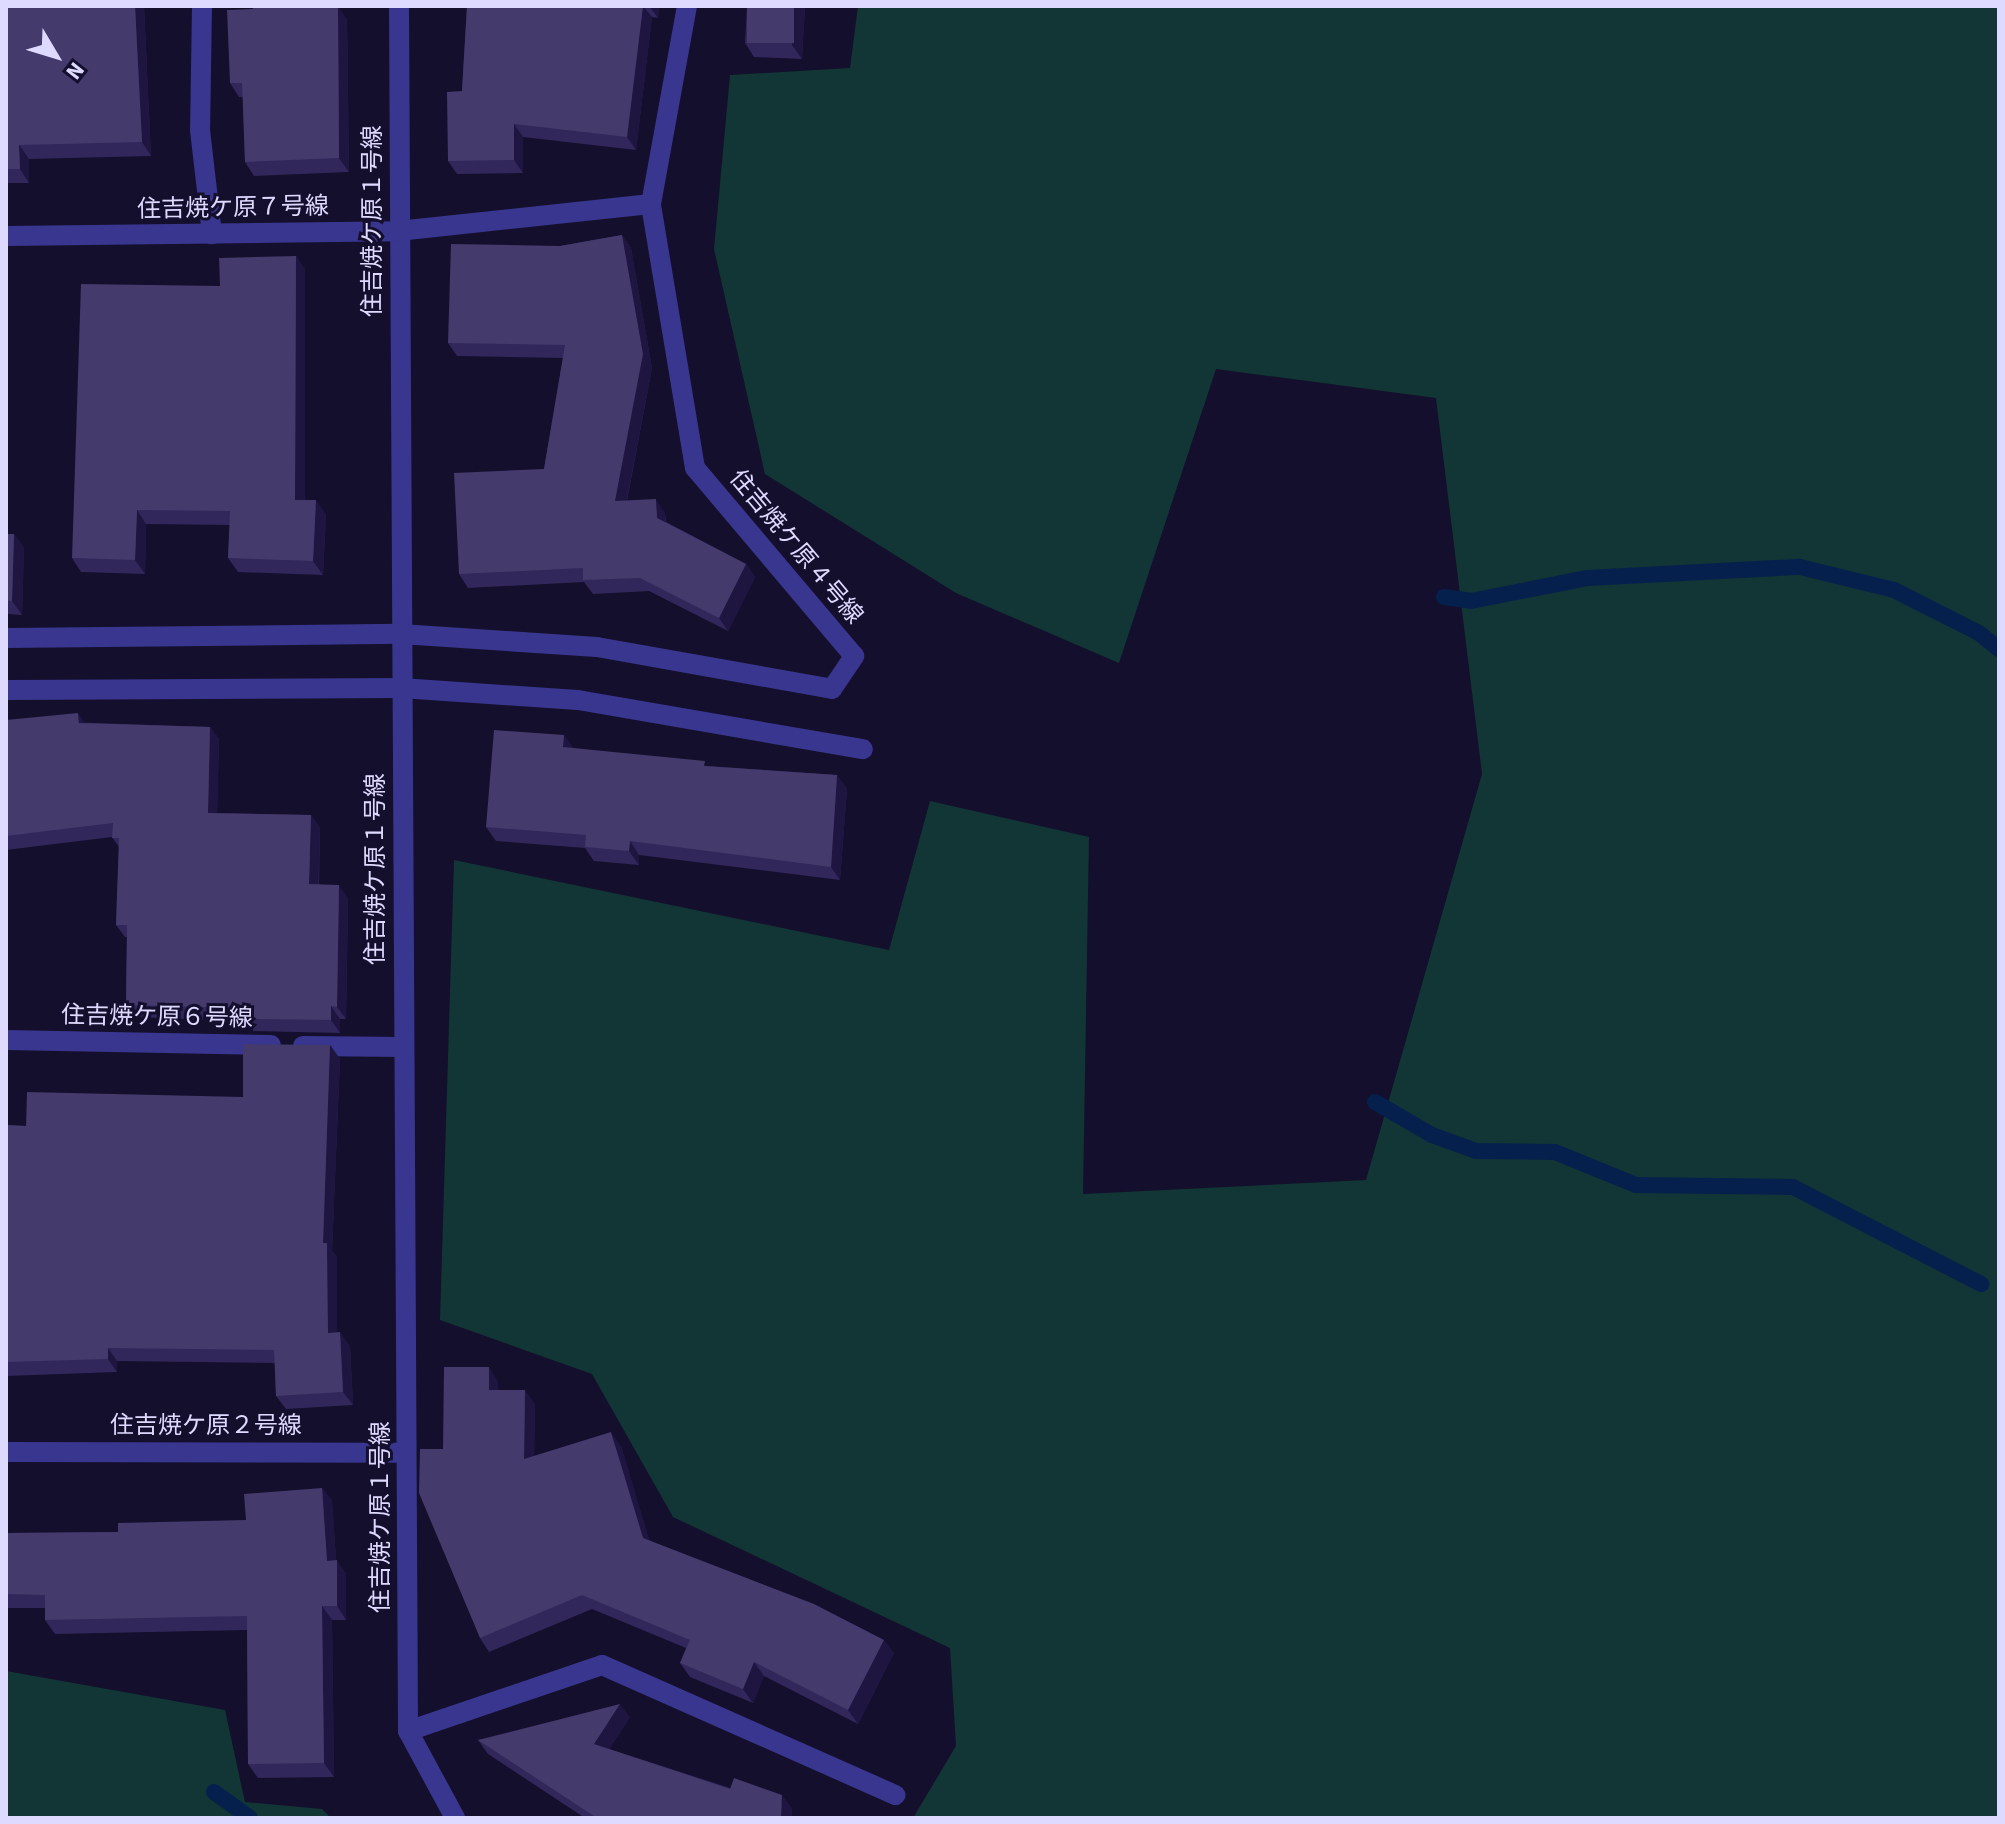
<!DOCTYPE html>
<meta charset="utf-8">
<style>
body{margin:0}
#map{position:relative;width:2005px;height:1824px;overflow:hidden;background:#140f2c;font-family:"Source Sans 3","Noto Sans JP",sans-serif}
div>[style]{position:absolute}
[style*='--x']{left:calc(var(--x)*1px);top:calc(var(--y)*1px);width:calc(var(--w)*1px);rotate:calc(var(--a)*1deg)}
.green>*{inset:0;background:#113635}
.stream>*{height:16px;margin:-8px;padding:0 8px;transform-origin:8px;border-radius:8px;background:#06204d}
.minor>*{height:20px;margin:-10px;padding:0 10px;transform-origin:10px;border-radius:10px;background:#39368f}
.wall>*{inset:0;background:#31275a}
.shaded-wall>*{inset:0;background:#1e1540}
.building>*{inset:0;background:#443a6c;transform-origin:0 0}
span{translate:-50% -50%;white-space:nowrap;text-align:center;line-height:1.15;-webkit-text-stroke:6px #140f2c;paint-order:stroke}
.street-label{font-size:24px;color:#dedaff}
.frame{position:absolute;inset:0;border:8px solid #dedaff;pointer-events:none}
.north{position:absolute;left:16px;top:16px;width:80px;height:80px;-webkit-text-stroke:6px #140f2c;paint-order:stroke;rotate:128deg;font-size:22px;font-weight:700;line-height:32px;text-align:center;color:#dedaff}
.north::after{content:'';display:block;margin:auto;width:28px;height:36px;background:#dedaff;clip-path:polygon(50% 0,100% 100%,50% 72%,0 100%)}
</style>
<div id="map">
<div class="green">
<i style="clip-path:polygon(858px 6px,1999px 6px,1999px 1818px,913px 1818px,956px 1746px,950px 1648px,673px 1517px,592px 1374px,440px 1320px,454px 860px,889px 950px,930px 801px,1089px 837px,1083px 1194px,1366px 1180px,1482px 774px,1436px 398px,1216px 369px,1119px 663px,956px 593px,765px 474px,714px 249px,730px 75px,850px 68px)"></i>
<i style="clip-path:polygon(6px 1671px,225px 1710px,245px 1802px,322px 1809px,331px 1818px,6px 1818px)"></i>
</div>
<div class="stream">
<i style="--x:1444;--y:597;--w:27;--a:8"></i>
<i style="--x:1471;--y:601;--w:118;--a:-11.2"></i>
<i style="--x:1587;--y:578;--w:213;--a:-3"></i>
<i style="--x:1800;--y:567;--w:97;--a:13.7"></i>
<i style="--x:1894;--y:590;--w:95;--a:26.8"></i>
<i style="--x:1979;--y:633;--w:26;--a:39"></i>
<i style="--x:1375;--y:1102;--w:66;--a:30.1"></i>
<i style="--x:1432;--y:1135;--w:47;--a:20"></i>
<i style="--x:1476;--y:1151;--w:79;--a:0.7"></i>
<i style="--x:1555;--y:1152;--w:87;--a:22.2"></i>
<i style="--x:1636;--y:1185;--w:157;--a:0.7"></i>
<i style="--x:1793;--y:1187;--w:212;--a:27.3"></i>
<i style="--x:214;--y:1792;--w:44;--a:35.8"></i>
</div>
<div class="minor">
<i style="--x:202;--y:6;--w:124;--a:90.9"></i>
<i style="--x:200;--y:130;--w:105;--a:83.4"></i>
<i style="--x:399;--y:6;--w:1725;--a:89.7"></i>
<i style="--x:408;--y:1731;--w:99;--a:61.6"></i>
<i style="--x:6;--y:236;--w:392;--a:-0.7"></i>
<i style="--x:398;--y:231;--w:254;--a:-6.1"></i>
<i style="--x:6;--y:638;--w:395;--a:-0.6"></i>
<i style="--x:401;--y:634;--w:196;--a:3.8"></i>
<i style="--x:597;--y:647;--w:239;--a:10.1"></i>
<i style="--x:832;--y:689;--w:40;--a:-56"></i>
<i style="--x:854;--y:656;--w:246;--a:-130.2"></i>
<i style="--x:695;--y:468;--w:268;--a:-99.5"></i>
<i style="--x:651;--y:204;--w:201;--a:-79.7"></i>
<i style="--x:6;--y:690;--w:395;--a:-0.3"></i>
<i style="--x:401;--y:688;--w:177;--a:3.9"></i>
<i style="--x:578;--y:700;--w:289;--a:9.8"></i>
<i style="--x:6;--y:1040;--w:265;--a:1.1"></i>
<i style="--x:303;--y:1046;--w:100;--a:0.6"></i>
<i style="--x:6;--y:1452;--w:400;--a:0.1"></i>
<i style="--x:408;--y:1731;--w:205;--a:-18.8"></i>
<i style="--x:602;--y:1665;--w:321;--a:23.9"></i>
</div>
<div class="wall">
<i style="clip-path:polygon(6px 6px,144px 6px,151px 156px,29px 159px,29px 183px,6px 183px)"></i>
<i style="clip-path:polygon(467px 6px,659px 6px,658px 18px,652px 17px,636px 150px,523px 137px,523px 173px,457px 174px,448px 161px,462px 91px)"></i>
<i style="clip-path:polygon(747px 6px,805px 6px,802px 59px,754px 57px,745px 43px)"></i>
<i style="clip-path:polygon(347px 19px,349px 172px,254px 176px,245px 162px,243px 97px,239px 97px,230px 83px)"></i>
<i style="clip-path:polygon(622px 235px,631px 248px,652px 368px,627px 501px,665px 513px,666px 522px,746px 564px,755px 577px,728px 631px,649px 591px,593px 594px,584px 582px,468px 588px,459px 574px,544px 469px,563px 358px,457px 356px,448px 343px,560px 246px)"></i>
<i style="clip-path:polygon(296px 256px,305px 270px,305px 500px,326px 514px,323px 575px,238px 572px,228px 558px,230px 525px,146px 524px,145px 574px,81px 572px,72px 558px,220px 286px)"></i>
<i style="clip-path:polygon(6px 534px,14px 534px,24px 548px,22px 615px,6px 614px)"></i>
<i style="clip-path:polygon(6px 720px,210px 727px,219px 739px,217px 813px,311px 815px,320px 828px,319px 884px,348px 898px,346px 1019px,340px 1019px,340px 1033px,253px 1031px,246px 1021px,135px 1017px,126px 1005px,127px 937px,125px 937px,116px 925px,119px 847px,112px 837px,6px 850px)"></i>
<i style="clip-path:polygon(564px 735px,573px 748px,708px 766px,837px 775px,847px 789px,840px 880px,639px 855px,639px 865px,594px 861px,585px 848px,496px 841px,486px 827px)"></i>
<i style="clip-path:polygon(330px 1045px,340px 1059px,332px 1251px,337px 1257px,337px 1332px,350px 1346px,353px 1405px,286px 1409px,276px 1396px,275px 1363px,117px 1361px,117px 1372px,6px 1376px,6px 1125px,26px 1126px,243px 1097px)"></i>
<i style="clip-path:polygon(498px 1381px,498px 1390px,535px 1404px,534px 1456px,621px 1446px,649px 1540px,894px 1653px,858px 1724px,764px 1676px,753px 1703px,690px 1677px,680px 1663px,686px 1648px,592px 1609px,489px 1652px,480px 1638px,443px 1449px)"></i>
<i style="clip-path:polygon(322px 1488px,332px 1501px,336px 1560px,346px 1574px,346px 1620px,332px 1620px,334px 1777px,258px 1778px,248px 1764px,247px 1630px,55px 1634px,45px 1620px,45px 1608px,6px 1608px,6px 1533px,118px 1532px,246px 1520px)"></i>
<i style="clip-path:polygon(630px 1717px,609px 1749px,792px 1808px,791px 1818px,585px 1818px,488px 1754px,478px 1740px)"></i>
</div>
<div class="shaded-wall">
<i style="clip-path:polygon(135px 6px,144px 6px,151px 156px,142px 142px)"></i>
<i style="clip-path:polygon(338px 6px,347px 19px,349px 172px,339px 158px)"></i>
<i style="clip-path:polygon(643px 6px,652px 17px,636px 150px,627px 137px)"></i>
<i style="clip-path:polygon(649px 6px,659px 6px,658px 18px)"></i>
<i style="clip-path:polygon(794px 6px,805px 6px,802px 59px,792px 45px)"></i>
<i style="clip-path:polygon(514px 124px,523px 137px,523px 173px,514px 160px)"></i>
<i style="clip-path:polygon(19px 145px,29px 159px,29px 183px,20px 169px)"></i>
<i style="clip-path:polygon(622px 235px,631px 248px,652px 368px,624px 514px,615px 501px)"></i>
<i style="clip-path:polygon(296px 256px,305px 270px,305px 513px,295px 500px)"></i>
<i style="clip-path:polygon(656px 499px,665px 513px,666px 531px,657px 518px)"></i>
<i style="clip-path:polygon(316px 500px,326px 514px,323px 575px,313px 561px)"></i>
<i style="clip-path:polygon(137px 510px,146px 524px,145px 574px,135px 560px)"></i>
<i style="clip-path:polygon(14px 534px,24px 548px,22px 615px,12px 601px)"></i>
<i style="clip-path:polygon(746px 564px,755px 577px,728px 631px,719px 618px)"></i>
<i style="clip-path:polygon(78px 713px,87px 726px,79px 723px)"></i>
<i style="clip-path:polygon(210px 727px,219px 739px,217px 826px,208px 813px)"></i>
<i style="clip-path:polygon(564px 735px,574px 749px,563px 747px)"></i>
<i style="clip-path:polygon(837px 775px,847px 789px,840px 880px,831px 867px)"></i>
<i style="clip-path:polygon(311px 815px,320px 828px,318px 897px,309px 884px)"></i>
<i style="clip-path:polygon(630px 841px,639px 855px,639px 865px,629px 851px)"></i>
<i style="clip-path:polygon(339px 885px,348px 898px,346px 1019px,337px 1007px)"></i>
<i style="clip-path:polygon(331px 1006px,340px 1019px,340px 1033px,331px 1020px)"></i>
<i style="clip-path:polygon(330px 1045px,340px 1059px,332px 1251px,337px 1257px,337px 1347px,328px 1333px,323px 1243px)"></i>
<i style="clip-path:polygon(340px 1332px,350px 1346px,353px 1405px,343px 1392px)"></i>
<i style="clip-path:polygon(108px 1348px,117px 1361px,117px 1372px,108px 1359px)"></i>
<i style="clip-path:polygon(489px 1367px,498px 1381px,499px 1404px,489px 1390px)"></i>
<i style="clip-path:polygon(525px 1390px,535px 1404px,534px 1473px,524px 1459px)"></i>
<i style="clip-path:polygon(611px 1432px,621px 1446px,653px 1552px,643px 1538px)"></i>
<i style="clip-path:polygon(322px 1488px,332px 1501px,337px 1573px,337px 1560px,346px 1574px,346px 1620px,337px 1606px,327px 1561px)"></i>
<i style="clip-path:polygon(322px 1606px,332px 1620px,334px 1777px,324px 1763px)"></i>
<i style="clip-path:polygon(884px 1640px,894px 1653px,858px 1724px,848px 1710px)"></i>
<i style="clip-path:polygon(754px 1662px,764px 1676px,753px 1703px,743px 1689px)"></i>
<i style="clip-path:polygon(620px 1704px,630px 1717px,604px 1758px,594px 1744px)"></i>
<i style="clip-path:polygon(782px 1795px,792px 1808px,791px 1818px,781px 1818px)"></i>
</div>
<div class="building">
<i style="clip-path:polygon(6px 6px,135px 6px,142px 142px,19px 145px,20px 169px,6px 169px)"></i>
<i style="clip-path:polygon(253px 6px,338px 6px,339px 158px,245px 162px,242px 83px,230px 83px,227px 10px,253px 9px)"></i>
<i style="clip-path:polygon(467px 6px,643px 6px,627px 137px,514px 124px,514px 160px,448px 161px,447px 92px,462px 91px)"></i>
<i style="left:747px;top:6px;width:47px;height:37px"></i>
<i style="clip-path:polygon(622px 235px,643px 354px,615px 501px,656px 499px,657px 518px,746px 564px,719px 618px,640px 578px,583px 580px,583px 568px,459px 574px,454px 473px,544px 469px,565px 345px,448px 343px,451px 244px,560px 246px)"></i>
<i style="clip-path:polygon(296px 256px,295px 500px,316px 500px,313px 561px,228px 558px,230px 511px,137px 510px,135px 560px,72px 558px,81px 284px,220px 286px,219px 258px)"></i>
<i style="clip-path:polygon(6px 534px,14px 534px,12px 601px,6px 601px)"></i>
<i style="clip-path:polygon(78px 713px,79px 723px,210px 727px,208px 813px,311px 815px,309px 884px,339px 885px,337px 1007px,331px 1006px,331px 1020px,244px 1019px,244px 1008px,126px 1005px,127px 925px,116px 925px,119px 838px,112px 838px,113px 823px,6px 836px,6px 720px)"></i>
<i style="clip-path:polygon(494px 730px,564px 735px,563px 747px,705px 761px,704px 766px,837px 775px,831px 867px,630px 841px,629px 851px,585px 847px,586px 835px,486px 827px)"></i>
<i style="clip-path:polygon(243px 1044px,330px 1045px,323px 1243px,327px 1243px,328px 1333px,340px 1332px,343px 1392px,276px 1396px,274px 1350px,108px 1348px,108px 1359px,6px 1362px,6px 1125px,26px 1126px,27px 1092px,243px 1097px)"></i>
<i style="clip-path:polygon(444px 1367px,489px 1367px,489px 1390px,525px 1390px,524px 1459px,611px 1432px,643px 1538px,814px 1604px,884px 1640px,848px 1710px,754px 1662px,743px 1689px,680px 1663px,690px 1640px,582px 1595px,480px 1638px,419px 1493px,420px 1449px,443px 1449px)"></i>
<i style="clip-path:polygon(322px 1488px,327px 1561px,337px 1560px,337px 1606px,322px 1606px,324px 1763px,248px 1764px,247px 1616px,45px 1620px,45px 1595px,6px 1594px,6px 1533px,118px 1532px,118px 1523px,246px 1520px,244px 1494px)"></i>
<i style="clip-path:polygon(620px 1704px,594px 1744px,730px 1789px,734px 1778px,782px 1795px,781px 1818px,597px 1818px,478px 1740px)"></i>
</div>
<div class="street-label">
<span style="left:233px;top:208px;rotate:-1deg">住吉焼ケ原７号線</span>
<span style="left:373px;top:221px;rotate:-90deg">住吉焼ケ原１号線</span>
<span style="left:796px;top:547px;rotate:50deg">住吉焼ケ原４号線</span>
<span style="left:376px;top:869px;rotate:-90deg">住吉焼ケ原１号線</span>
<span style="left:157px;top:1017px;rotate:1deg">住吉焼ケ原６号線</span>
<span style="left:206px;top:1426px">住吉焼ケ原２号線</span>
<span style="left:381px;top:1517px;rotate:-90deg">住吉焼ケ原１号線</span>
</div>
<div class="frame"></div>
<div class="north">N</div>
</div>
